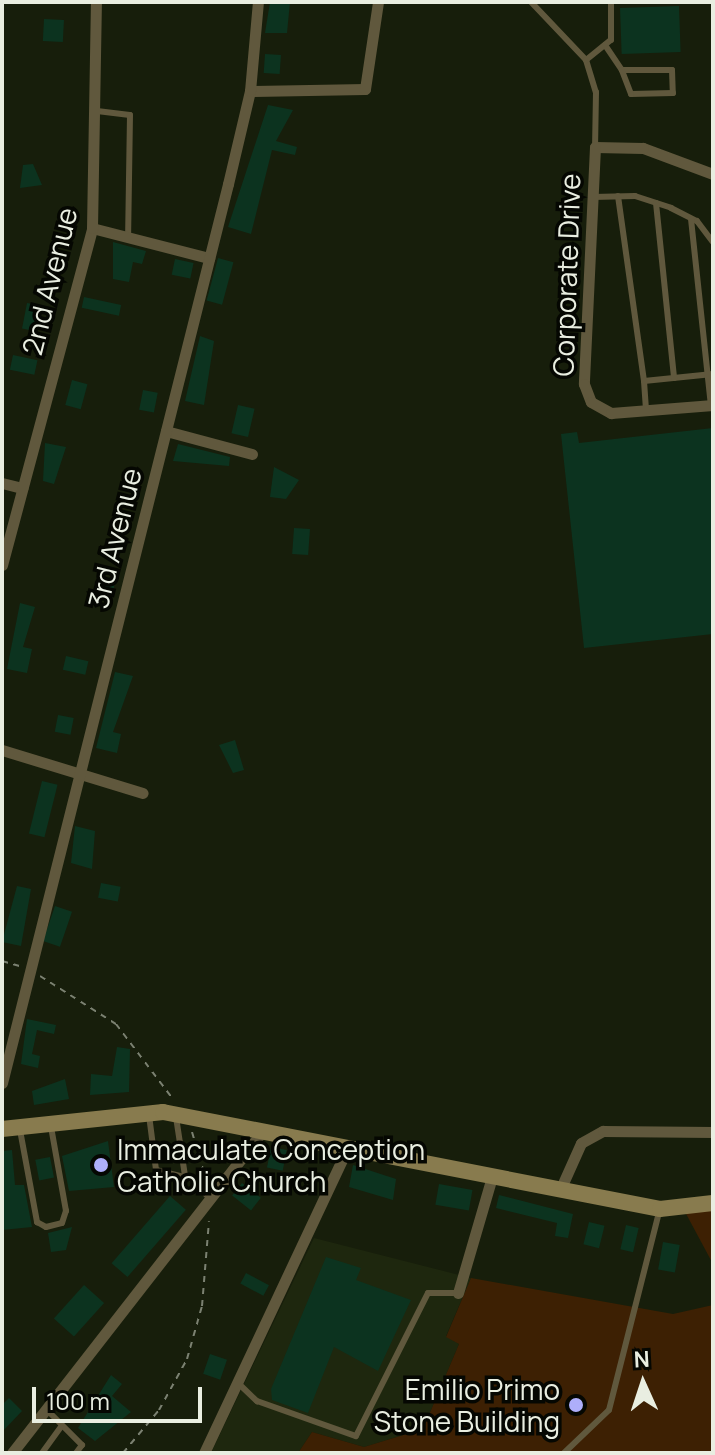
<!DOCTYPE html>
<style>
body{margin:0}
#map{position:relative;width:715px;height:1455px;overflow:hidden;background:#171e0b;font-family:Manrope,sans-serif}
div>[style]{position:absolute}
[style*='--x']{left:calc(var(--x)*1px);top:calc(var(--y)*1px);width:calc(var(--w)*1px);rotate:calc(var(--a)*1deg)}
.built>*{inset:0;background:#1e270e}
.green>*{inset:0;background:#3d2003}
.building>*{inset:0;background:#0c331f;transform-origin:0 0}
.path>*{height:2px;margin-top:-1px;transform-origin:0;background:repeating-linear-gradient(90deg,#7b8171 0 6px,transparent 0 12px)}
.lane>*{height:6px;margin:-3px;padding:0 3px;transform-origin:3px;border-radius:3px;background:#60583d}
.street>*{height:11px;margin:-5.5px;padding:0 5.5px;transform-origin:5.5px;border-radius:5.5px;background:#60583d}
.secondary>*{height:16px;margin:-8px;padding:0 8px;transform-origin:8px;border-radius:8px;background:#887b4e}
.dots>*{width:22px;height:22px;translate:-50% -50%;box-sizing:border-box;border:4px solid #050702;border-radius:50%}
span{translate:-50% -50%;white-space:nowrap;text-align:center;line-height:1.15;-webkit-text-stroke:7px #050702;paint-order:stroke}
.street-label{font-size:28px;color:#e9eee1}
.poi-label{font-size:28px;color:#e9eee1}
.left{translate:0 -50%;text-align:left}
.right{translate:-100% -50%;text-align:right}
.frame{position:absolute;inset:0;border:4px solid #e9eee1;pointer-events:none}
.north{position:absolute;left:603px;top:1343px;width:80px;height:80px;-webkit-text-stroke:6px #050702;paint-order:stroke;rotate:357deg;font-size:22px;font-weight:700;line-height:32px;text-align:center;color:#e9eee1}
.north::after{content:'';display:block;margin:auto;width:28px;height:36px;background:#e9eee1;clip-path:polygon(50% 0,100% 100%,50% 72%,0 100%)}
.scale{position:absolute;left:32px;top:1387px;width:170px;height:36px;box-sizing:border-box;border:4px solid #e9eee1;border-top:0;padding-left:10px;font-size:24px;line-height:28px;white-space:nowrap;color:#e9eee1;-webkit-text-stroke:6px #050702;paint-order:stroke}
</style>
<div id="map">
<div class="built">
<i style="clip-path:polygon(314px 1238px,471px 1278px,446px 1336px,459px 1344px,423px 1429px,364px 1447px,312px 1432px,298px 1453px,211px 1453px)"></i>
</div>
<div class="green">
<i style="clip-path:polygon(713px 1203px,713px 1264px,684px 1210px)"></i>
<i style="clip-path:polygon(471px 1278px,673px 1314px,713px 1305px,713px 1453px,298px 1453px,312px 1432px,364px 1447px,423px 1429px,459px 1344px,446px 1337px)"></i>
</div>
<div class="building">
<i style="clip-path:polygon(270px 2px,290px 2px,287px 33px,265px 33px)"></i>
<i style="left:679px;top:6px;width:46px;height:59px;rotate:88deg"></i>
<i style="left:44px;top:19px;width:20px;height:22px;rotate:3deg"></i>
<i style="left:265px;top:54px;width:16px;height:19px;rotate:4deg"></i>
<i style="clip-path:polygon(268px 105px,293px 110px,276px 141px,297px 147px,295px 155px,272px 150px,251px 234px,228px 227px)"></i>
<i style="clip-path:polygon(33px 164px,42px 185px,20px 188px,23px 165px)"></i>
<i style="clip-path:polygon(113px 242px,146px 251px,142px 264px,133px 262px,129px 282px,113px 279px)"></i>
<i style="left:218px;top:258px;width:16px;height:44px;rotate:15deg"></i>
<i style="left:175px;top:259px;width:19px;height:16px;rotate:12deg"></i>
<i style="left:84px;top:297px;width:38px;height:11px;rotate:12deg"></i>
<i style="left:27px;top:303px;width:15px;height:26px;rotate:11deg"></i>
<i style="clip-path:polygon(200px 336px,214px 341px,204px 405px,185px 401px)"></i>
<i style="left:13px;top:355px;width:25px;height:15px;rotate:12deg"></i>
<i style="left:72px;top:380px;width:16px;height:26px;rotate:15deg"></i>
<i style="left:143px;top:390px;width:15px;height:20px;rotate:11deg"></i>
<i style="left:238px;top:405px;width:17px;height:29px;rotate:13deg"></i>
<i style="clip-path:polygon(713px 428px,713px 634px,584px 648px,561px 434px,577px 432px,579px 443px)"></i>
<i style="clip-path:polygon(45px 443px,66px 447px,54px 484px,43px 481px)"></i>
<i style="clip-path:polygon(178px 444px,230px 457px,229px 466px,173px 461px)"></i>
<i style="clip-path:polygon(274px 467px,299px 480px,286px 499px,270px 497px)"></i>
<i style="left:294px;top:528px;width:16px;height:26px;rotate:4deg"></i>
<i style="left:99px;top:576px;width:17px;height:17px;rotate:13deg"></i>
<i style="clip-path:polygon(20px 603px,35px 607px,23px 647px,32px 649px,27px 673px,7px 669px)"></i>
<i style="left:66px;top:656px;width:23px;height:14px;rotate:13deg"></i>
<i style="clip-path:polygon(115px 672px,133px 676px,113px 732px,121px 734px,117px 753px,96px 748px)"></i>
<i style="left:58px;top:715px;width:16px;height:17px;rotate:11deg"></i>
<i style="clip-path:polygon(235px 740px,244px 770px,233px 773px,219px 745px)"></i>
<i style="left:42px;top:781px;width:16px;height:54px;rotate:14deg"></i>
<i style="clip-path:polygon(75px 826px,95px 831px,92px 869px,71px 863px)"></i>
<i style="left:101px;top:883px;width:20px;height:15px;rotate:11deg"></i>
<i style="clip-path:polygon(17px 886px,31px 889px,21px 946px,2px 942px)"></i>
<i style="left:55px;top:906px;width:18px;height:37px;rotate:19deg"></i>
<i style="clip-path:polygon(27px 1019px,56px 1025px,54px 1034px,37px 1030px,32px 1054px,40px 1056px,38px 1068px,21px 1064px)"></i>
<i style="clip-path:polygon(117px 1047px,130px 1049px,129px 1092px,90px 1095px,91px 1074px,112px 1076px)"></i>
<i style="clip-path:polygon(65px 1079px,69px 1099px,34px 1105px,32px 1091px)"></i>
<i style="clip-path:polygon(108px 1141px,114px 1187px,69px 1191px,62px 1156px)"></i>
<i style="left:271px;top:1147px;width:16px;height:21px;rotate:11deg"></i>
<i style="clip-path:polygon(12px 1150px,15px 1185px,24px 1185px,32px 1227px,2px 1230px,2px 1151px)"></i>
<i style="left:50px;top:1157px;width:21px;height:15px;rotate:79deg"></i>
<i style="clip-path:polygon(353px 1165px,396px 1179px,393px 1200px,349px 1187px)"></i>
<i style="left:242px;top:1183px;width:24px;height:16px;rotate:38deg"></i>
<i style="left:439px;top:1184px;width:34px;height:21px;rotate:10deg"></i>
<i style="clip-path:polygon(499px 1195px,573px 1214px,568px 1238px,555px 1236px,557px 1223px,496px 1208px)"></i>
<i style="left:170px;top:1196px;width:21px;height:89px;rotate:41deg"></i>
<i style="left:589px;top:1222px;width:16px;height:23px;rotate:14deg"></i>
<i style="left:626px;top:1225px;width:13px;height:25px;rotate:13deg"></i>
<i style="clip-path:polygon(72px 1227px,66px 1250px,51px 1252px,48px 1233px)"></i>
<i style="left:663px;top:1242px;width:17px;height:28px;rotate:10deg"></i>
<i style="clip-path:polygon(326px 1257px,361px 1268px,356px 1280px,411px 1300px,378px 1371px,334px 1347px,308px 1413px,272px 1400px,271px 1389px)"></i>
<i style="left:246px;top:1273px;width:26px;height:12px;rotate:28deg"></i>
<i style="left:84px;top:1285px;width:27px;height:45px;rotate:42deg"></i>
<i style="left:210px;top:1354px;width:18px;height:21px;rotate:19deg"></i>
<i style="clip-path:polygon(111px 1375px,122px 1384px,112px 1396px,131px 1412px,95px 1441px,78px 1428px)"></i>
<i style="clip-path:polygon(9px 1398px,22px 1411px,2px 1432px,2px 1405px)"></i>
</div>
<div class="path">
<i style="--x:2;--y:961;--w:19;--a:16"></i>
<i style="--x:40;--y:976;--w:90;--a:32.3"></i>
<i style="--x:116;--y:1024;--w:94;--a:52.8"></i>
<i style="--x:192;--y:1132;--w:53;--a:73.6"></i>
<i style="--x:713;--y:1351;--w:9;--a:90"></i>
<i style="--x:123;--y:1453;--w:56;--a:-50.1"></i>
<i style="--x:159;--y:1410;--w:58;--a:-61.2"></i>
<i style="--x:187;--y:1359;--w:55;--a:-74.2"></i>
<i style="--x:202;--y:1306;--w:85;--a:-85.3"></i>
</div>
<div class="lane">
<i style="--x:531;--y:2;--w:80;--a:46.5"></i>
<i style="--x:586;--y:60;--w:34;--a:73"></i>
<i style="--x:596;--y:92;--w:55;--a:91"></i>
<i style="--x:605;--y:45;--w:30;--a:56"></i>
<i style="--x:622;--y:70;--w:50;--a:0"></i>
<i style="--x:672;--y:70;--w:23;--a:88"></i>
<i style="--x:673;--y:93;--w:42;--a:178.6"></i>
<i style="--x:631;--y:94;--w:26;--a:-111"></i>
<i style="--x:586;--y:60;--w:32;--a:-39"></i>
<i style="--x:611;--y:40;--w:38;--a:-90"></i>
<i style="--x:97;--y:111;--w:33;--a:7"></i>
<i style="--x:130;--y:115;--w:122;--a:90.9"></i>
<i style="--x:618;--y:196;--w:187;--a:82"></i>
<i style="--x:644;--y:381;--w:69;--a:-5.8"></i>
<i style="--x:593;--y:197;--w:42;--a:-1.4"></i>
<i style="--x:635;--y:196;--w:38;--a:18"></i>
<i style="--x:671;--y:208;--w:29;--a:27"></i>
<i style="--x:697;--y:221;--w:26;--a:53"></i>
<i style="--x:656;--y:203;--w:176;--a:84.1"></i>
<i style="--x:691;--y:219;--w:187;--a:83.9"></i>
<i style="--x:644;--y:381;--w:29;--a:86"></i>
<i style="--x:149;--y:1115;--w:55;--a:82.7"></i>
<i style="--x:156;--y:1170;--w:36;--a:14"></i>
<i style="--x:191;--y:1179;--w:28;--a:46"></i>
<i style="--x:176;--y:1117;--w:60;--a:81.3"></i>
<i style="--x:20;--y:1130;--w:94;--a:79.5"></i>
<i style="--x:37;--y:1222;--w:10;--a:29"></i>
<i style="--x:46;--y:1227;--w:16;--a:-14"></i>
<i style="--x:62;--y:1223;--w:13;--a:-72"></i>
<i style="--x:66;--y:1211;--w:85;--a:-100.1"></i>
<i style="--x:237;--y:1382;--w:28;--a:44"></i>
<i style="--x:257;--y:1401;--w:105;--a:19.5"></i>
<i style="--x:356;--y:1436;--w:160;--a:-63.3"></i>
<i style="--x:428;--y:1293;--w:30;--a:0"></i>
<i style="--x:46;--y:1409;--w:51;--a:45"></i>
<i style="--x:82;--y:1445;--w:10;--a:127"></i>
<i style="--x:42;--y:1453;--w:32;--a:-54"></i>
<i style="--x:564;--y:1453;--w:62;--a:-43.7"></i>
<i style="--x:609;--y:1410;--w:207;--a:-75.8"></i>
</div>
<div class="street">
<i style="--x:250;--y:91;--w:115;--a:-1"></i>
<i style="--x:365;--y:89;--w:88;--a:-81.5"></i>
<i style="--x:713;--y:174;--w:75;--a:-159.6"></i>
<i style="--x:643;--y:148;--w:48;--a:-178.8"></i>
<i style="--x:595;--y:147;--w:237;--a:92.7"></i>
<i style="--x:584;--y:384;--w:19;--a:69"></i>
<i style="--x:591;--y:402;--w:23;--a:29"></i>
<i style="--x:611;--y:413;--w:102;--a:-4.5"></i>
<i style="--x:92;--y:228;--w:121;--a:14.4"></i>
<i style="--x:166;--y:431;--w:89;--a:15"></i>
<i style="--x:2;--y:483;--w:21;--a:14"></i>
<i style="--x:2;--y:565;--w:349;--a:-75"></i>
<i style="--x:92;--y:228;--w:226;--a:-89"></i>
<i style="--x:2;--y:750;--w:147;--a:17"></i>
<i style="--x:2;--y:1083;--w:927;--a:-75.89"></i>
<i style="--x:228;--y:184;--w:96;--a:-76.7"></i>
<i style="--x:250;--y:91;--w:89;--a:-84.9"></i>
<i style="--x:560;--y:1190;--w:51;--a:-65.9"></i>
<i style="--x:581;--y:1143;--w:25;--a:-29"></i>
<i style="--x:603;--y:1131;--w:110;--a:0.5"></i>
<i style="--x:458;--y:1293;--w:121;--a:-73.7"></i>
<i style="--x:12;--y:1453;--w:410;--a:-52.1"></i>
<i style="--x:204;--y:1453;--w:340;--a:-64.8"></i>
</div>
<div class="secondary">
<i style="--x:2;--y:1129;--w:162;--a:-6"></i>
<i style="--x:163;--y:1112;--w:506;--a:11.04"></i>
<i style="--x:660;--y:1209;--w:53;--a:-6.5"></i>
</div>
<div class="dots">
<i style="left:101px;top:1165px;background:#aeaefa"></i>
<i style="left:576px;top:1405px;background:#aeaefa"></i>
</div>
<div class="street-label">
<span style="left:566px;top:275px;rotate:-88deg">Corporate Drive</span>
<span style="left:49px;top:281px;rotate:-76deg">2nd Avenue</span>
<span style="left:114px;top:538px;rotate:-76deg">3rd Avenue</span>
</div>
<div class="poi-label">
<span class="left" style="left:117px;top:1165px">Immaculate Conception<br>Catholic Church</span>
<span class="right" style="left:560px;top:1405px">Emilio Primo<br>Stone Building</span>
</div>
<div class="frame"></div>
<div class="north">N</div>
<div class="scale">100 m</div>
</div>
